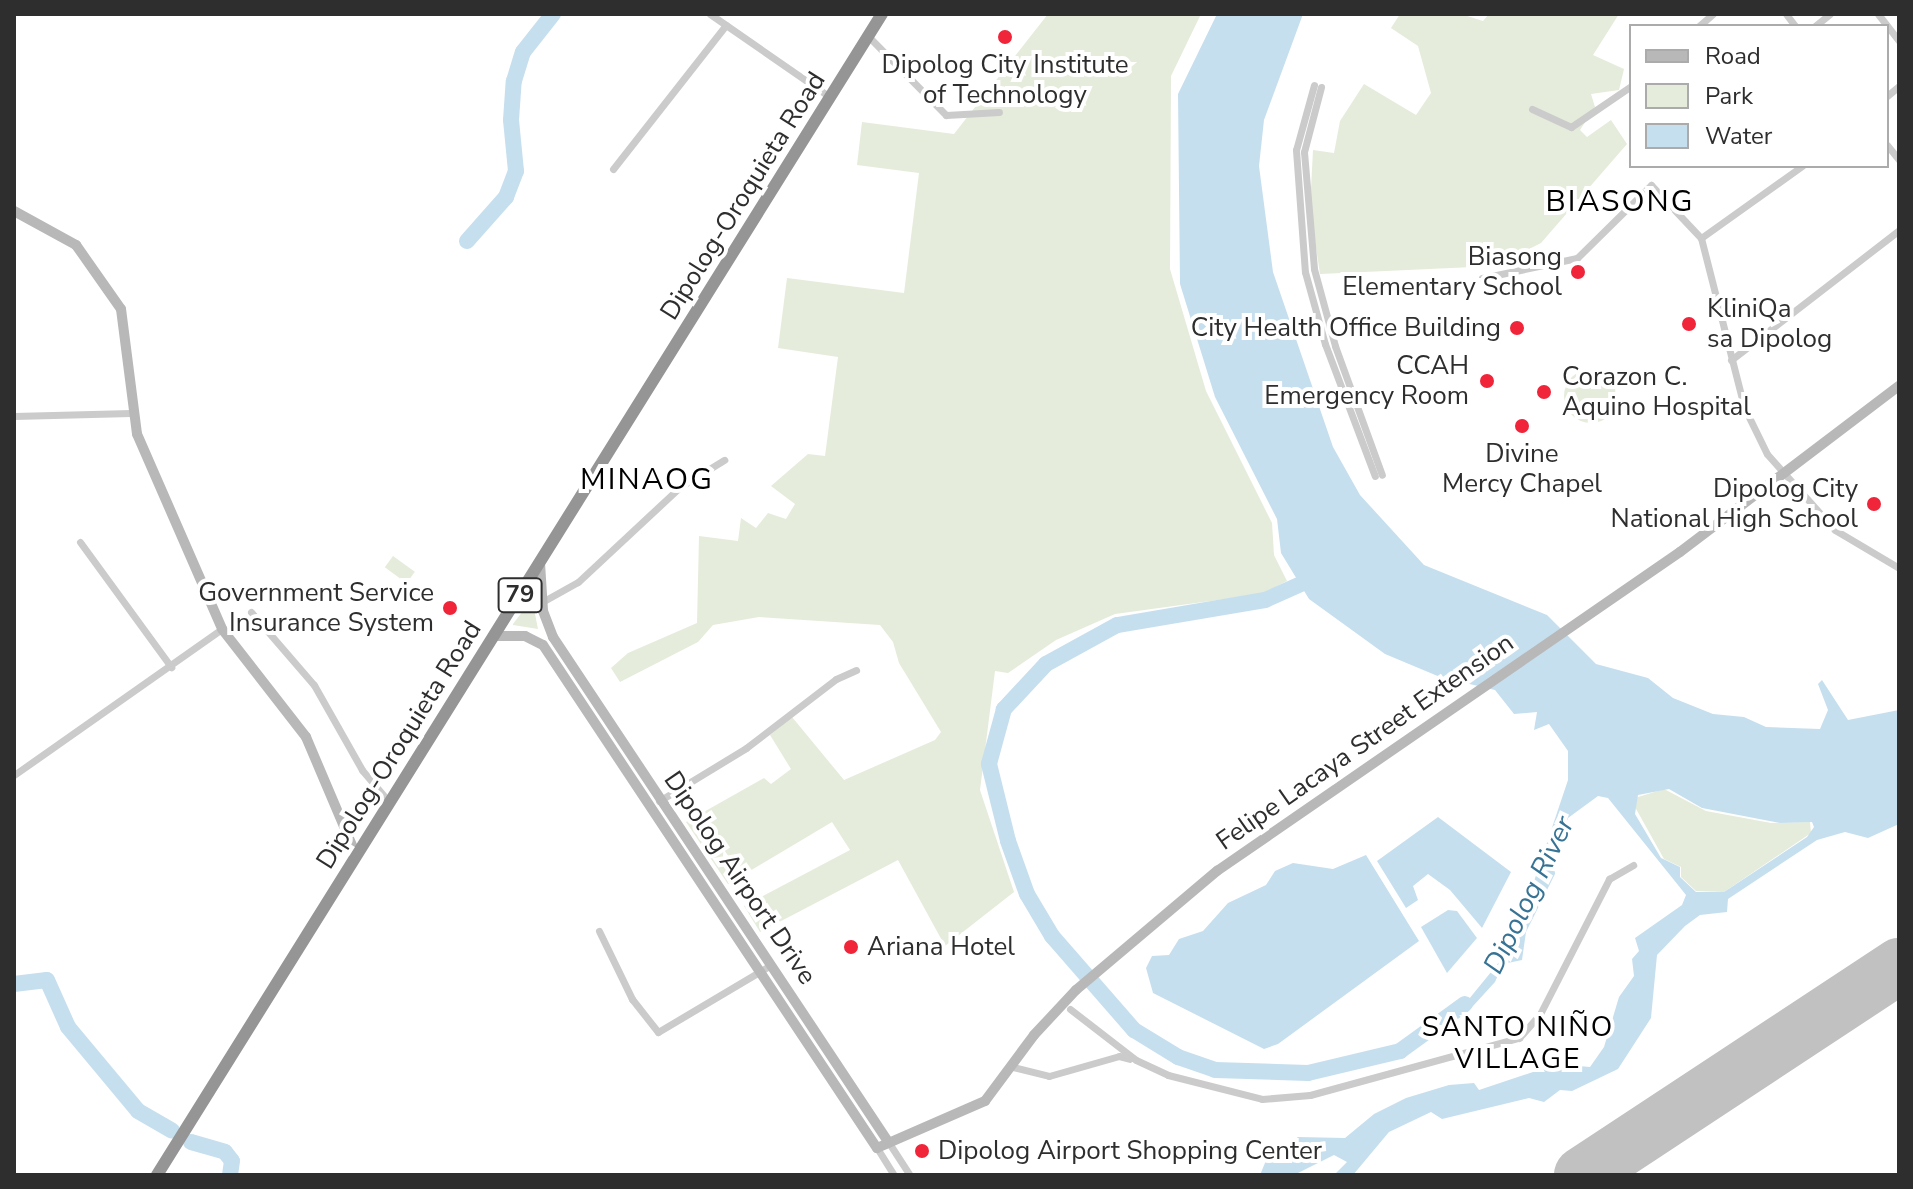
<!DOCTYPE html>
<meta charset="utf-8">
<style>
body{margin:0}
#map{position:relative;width:1913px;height:1189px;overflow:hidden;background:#fff;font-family:"Nunito Sans",sans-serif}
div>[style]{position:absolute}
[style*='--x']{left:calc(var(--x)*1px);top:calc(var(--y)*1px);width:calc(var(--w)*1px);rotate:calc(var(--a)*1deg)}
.green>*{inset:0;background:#e5ecdb;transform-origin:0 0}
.round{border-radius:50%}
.water>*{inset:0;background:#c6dfee}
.river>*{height:16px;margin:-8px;padding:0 8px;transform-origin:8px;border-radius:8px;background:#c6dfee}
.runway>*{height:56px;margin:-28px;padding:0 28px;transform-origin:28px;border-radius:28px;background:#c1c1c1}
.street>*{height:7px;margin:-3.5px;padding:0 3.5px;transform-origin:3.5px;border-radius:3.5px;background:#cbcbcb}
.secondary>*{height:10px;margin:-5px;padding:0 5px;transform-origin:5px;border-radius:5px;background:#b8b8b8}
.highway>*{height:12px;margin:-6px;padding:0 6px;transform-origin:6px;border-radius:6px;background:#959595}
.dots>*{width:22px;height:22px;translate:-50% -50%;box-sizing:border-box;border:4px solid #fff;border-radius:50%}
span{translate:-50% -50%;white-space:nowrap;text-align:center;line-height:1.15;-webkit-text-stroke:8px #fff;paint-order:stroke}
.shield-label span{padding:2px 6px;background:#fff;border:2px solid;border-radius:6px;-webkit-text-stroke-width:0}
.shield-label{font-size:24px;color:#2e2e2e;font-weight:700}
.poi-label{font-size:26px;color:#2e2e2e}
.right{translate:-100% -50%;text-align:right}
.left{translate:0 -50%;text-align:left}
.street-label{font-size:26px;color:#2e2e2e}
.water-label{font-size:28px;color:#377395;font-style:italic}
.neighbourhood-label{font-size:28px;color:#000;letter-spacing:2px}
.quarter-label{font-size:30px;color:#000;letter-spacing:2px}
.frame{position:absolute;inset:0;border:16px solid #2e2e2e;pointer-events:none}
.legend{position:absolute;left:1629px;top:24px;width:260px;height:144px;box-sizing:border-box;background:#fff;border:2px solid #ababab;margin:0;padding:10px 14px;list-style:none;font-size:24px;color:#2e2e2e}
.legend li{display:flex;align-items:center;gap:16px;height:40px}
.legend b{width:40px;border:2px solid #ababab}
</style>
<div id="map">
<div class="green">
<i style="clip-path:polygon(1048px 14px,1201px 14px,1171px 76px,1170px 269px,1206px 391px,1272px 523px,1274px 555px,1287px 581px,1262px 594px,1115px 614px,1056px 640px,1008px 673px,995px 671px,980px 790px,1014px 892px,945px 946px,898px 860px,760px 932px,744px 906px,850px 850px,832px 822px,728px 884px,686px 822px,764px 778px,771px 784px,791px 769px,770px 735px,792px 717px,844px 780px,935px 740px,941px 732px,899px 663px,893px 642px,880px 625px,759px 617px,713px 625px,698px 642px,620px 682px,611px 668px,628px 653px,697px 623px,699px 536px,738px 541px,741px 518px,756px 528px,768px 513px,786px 519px,795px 504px,771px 486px,808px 454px,825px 456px,838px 357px,778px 348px,787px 278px,904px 293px,919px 173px,857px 165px,862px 122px,954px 134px)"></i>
<i style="clip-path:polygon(1400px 14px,1461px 14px,1483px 21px,1489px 14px,1619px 14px,1593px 55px,1624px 69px,1619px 90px,1591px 94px,1595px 107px,1580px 130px,1587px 137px,1611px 120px,1627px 144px,1541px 243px,1495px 266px,1320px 274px,1310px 208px,1313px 150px,1334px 153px,1340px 121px,1364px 84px,1416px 115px,1431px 93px,1418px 46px,1391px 28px)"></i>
<i class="round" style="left:1564px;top:369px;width:54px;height:54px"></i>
<i style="left:393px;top:556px;width:27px;height:14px;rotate:36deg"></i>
<i style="clip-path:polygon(532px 599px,538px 629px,513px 625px,513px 624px)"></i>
<i style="clip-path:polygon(1664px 789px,1706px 811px,1771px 823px,1810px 822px,1811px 833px,1724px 892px,1696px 891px,1681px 877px,1681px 867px,1664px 859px,1635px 807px,1635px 798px)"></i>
</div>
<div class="water">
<i style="clip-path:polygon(evenodd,1217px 14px,1303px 14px,1264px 120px,1259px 166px,1273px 272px,1333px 447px,1360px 495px,1424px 565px,1547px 615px,1596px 664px,1648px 678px,1673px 698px,1713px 714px,1744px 717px,1766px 727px,1820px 729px,1828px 710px,1818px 684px,1822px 680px,1848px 720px,1899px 710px,1899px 824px,1868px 838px,1845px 832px,1817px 840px,1728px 899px,1727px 912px,1700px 915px,1685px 926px,1657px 955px,1651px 1018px,1618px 1069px,1572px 1091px,1560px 1090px,1544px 1102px,1529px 1098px,1442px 1119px,1431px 1112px,1389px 1132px,1353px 1175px,1334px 1175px,1347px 1162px,1334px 1155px,1294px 1175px,1260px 1175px,1267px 1158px,1296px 1161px,1292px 1141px,1298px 1137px,1345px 1138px,1374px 1114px,1406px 1098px,1449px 1085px,1474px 1083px,1479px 1090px,1557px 1064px,1590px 1067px,1604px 1047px,1619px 997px,1634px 976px,1632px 959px,1639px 951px,1635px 938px,1682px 905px,1686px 895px,1608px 798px,1598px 796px,1568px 818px,1554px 855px,1555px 874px,1526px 932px,1522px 960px,1503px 964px,1495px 982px,1463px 1017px,1446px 1015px,1469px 999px,1500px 961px,1522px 917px,1568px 780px,1568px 751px,1549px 724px,1534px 730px,1537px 712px,1514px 714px,1495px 690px,1440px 677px,1385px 654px,1309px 599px,1281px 553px,1277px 519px,1215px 397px,1180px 284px,1178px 94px,1217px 14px,1669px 789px,1702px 808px,1780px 823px,1812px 822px,1814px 827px,1807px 837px,1724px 892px,1696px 892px,1680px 877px,1680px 867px,1661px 858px,1635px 814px,1638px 795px,1669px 789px)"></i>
<i style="clip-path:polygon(1438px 817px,1511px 872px,1482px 928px,1450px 890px,1428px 874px,1413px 886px,1418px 900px,1406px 908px,1377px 861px)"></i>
<i style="clip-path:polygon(1366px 855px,1419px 941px,1278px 1044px,1264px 1049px,1153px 993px,1146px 968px,1152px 956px,1169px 955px,1179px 939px,1203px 931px,1228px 903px,1266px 885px,1275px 871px,1293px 863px,1333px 869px)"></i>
<i style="clip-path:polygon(1448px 910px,1457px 911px,1477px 938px,1447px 973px,1421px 927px)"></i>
</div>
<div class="river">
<i style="--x:467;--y:241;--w:59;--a:-48.4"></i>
<i style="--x:506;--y:197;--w:28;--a:-69"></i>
<i style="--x:516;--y:171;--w:51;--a:-95.6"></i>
<i style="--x:511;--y:120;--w:39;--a:-86"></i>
<i style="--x:514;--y:81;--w:30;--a:-73"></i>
<i style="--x:523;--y:52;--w:48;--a:-51.7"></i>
<i style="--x:1319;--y:576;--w:59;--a:156"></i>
<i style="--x:1265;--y:600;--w:150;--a:170.4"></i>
<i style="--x:1117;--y:625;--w:81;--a:151.2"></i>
<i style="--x:1046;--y:664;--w:62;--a:133"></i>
<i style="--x:1004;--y:709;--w:57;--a:105.3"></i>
<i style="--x:989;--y:764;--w:79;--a:76.1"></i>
<i style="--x:1008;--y:841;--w:56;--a:70.3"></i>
<i style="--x:1027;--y:894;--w:49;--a:59.2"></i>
<i style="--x:1052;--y:936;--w:125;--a:48.9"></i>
<i style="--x:1134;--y:1030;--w:52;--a:31.5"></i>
<i style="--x:1178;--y:1057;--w:39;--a:19"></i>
<i style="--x:1215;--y:1070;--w:93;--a:1.8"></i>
<i style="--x:1308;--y:1073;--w:95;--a:-13.4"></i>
<i style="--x:1400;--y:1051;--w:80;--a:-35.9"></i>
<i style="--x:14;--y:984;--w:33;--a:-7"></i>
<i style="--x:47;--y:980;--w:51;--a:65.9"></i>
<i style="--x:68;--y:1027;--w:109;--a:50.2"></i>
<i style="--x:138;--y:1111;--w:39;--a:30"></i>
<i style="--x:191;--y:1142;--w:35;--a:16"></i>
<i style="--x:225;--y:1152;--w:11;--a:52"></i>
<i style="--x:232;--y:1161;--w:14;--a:98"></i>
</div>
<div class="runway">
<i style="--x:1582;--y:1175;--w:380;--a:-33.4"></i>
</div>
<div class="street">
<i style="--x:710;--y:14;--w:146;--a:34.7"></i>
<i style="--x:1786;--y:14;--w:15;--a:53"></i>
<i style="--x:1878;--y:14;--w:34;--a:52"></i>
<i style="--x:1699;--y:26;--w:18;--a:-41"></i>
<i style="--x:1815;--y:26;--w:19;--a:-39"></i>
<i style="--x:868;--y:36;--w:111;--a:45.4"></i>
<i style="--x:946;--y:115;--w:53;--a:-3.2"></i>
<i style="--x:1314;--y:85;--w:67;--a:105.5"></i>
<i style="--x:1296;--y:150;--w:122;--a:85.8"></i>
<i style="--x:1305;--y:272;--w:75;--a:74.5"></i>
<i style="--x:1325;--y:344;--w:141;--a:69.3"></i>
<i style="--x:1321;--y:87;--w:67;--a:104.7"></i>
<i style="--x:1304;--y:152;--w:117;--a:85.1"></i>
<i style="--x:1314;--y:269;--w:80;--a:74.7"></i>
<i style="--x:1335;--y:346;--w:137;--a:70"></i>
<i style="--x:1887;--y:96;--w:16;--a:-40"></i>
<i style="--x:1532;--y:109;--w:43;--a:24.8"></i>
<i style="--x:1571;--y:127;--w:73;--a:-34.3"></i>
<i style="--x:1887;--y:145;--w:19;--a:51"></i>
<i style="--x:613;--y:169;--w:183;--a:-51.9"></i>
<i style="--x:1701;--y:238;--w:124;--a:-35.5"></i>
<i style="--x:1482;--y:278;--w:97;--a:-11.9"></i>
<i style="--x:1577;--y:258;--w:104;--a:-44.6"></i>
<i style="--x:1651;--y:185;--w:73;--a:46.7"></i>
<i style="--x:1701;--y:238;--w:174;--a:75.7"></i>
<i style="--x:1744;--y:407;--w:52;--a:63.9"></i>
<i style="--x:1767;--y:454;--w:102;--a:48.2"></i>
<i style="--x:1835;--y:530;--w:74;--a:30.7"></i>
<i style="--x:1731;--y:360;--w:212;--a:-37.7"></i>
<i style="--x:14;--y:416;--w:117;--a:-1.5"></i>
<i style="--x:80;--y:542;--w:155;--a:53.9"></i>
<i style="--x:542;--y:602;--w:41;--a:-29.1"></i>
<i style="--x:578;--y:582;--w:139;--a:-43"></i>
<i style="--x:680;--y:487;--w:52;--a:-31.5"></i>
<i style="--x:251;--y:612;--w:96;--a:49.2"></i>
<i style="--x:314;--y:685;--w:98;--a:60.5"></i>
<i style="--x:362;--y:770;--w:42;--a:49.8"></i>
<i style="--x:14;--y:775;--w:254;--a:-35.1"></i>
<i style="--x:659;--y:801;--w:102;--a:-31.3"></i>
<i style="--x:746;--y:748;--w:113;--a:-37.5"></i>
<i style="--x:836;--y:679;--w:22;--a:-24"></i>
<i style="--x:599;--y:931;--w:76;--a:64.1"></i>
<i style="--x:632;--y:999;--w:42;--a:51.8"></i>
<i style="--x:658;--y:1032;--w:131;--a:-30.7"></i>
<i style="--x:1070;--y:1009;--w:83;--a:37.7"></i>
<i style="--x:1136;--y:1060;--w:35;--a:25"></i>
<i style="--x:1168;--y:1075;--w:97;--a:14.3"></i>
<i style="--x:1262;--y:1099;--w:48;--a:-4.8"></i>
<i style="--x:1310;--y:1095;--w:217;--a:-15.3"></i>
<i style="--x:1519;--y:1038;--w:32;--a:-49"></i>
<i style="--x:1540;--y:1014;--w:152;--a:-62.9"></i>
<i style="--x:1609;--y:879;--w:28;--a:-30"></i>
<i style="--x:1013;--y:1067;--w:37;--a:14"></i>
<i style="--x:1049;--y:1076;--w:73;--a:-15.9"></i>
<i style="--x:1119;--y:1056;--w:11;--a:15"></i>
<i style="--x:889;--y:1143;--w:38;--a:57"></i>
<i style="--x:877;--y:1148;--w:32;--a:58"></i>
</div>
<div class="secondary">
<i style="--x:14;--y:211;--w:71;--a:28.7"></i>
<i style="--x:76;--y:245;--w:78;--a:54.9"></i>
<i style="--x:121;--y:309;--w:126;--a:82.7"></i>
<i style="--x:137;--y:434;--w:213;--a:66.4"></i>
<i style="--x:222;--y:629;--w:137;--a:52.1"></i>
<i style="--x:306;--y:737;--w:128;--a:67"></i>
<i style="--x:540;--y:563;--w:48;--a:86.4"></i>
<i style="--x:543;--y:611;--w:28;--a:69"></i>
<i style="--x:553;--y:637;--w:607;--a:56.41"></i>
<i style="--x:493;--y:636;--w:32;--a:0"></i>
<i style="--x:525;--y:636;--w:20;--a:27"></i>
<i style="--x:543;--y:645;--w:604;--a:56.42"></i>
<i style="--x:877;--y:1148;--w:118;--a:-23.5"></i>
<i style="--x:985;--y:1101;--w:82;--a:-53.4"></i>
<i style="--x:1034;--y:1035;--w:62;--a:-47"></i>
<i style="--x:1076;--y:990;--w:185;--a:-40.2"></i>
<i style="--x:1217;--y:871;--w:562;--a:-34.57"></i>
<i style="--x:1680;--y:552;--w:275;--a:-37.2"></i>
</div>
<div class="highway">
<i style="--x:157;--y:1175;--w:1369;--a:-58.02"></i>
</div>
<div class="dots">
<i style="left:1005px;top:37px;background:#f0253a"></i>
<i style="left:1578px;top:272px;background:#f0253a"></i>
<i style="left:1689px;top:324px;background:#f0253a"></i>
<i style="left:1517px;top:328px;background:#f0253a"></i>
<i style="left:1487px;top:381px;background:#f0253a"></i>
<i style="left:1544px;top:392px;background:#f0253a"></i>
<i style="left:1522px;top:426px;background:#f0253a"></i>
<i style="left:1874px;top:504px;background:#f0253a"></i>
<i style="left:450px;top:608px;background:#f0253a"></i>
<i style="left:851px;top:947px;background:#f0253a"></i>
<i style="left:922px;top:1151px;background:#f0253a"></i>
</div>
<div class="shield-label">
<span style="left:520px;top:595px">79</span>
</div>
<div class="poi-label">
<span style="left:1005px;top:80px">Dipolog City Institute<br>of Technology</span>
<span class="right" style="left:1562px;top:272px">Biasong<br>Elementary School</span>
<span class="left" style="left:1707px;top:324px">KliniQa<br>sa Dipolog</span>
<span class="right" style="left:1501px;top:328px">City Health Office Building</span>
<span class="right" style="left:1469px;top:381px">CCAH<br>Emergency Room</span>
<span class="left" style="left:1562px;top:392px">Corazon C.<br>Aquino Hospital</span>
<span style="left:1522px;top:469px">Divine<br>Mercy Chapel</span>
<span class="right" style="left:1858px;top:504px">Dipolog City<br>National High School</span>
<span class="right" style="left:434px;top:608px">Government Service<br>Insurance System</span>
<span class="left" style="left:867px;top:947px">Ariana Hotel</span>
<span class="left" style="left:938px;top:1151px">Dipolog Airport Shopping Center</span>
</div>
<div class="street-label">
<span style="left:743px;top:196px;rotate:-58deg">Dipolog-Oroquieta Road</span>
<span style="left:1365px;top:742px;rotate:-35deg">Felipe Lacaya Street Extension</span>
<span style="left:399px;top:745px;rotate:-58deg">Dipolog-Oroquieta Road</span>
<span style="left:740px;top:878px;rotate:56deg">Dipolog Airport Drive</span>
</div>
<div class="water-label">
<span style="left:1529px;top:895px;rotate:-64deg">Dipolog River</span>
</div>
<div class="neighbourhood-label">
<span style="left:1518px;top:1043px">SANTO NIÑO<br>VILLAGE</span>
</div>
<div class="quarter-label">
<span style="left:1620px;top:202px">BIASONG</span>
<span style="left:647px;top:480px">MINAOG</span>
</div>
<div class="frame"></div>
<ul class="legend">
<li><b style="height:10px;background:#b8b8b8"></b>Road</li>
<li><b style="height:22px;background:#e5ecdb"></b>Park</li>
<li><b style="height:22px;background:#c6dfee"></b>Water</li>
</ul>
</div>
